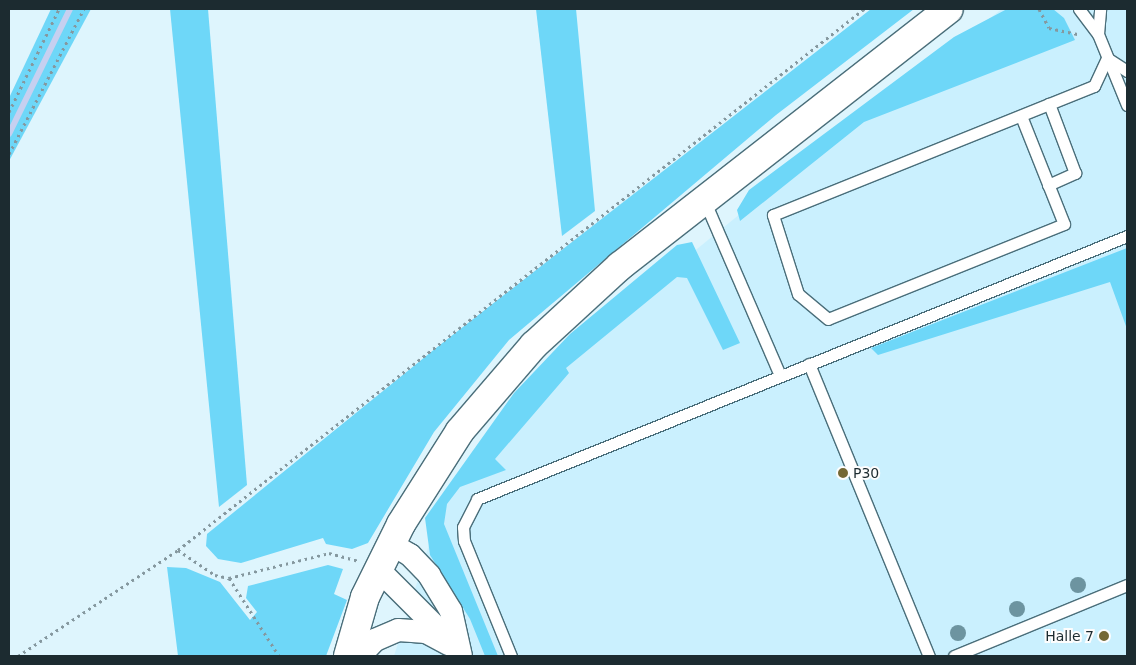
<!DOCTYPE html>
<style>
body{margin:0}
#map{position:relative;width:1136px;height:665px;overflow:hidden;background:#def5fd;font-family:"DejaVu Sans",sans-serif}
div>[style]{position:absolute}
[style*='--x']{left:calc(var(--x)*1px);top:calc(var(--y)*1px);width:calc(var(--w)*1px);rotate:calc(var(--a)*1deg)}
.built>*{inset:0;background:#caf0fe}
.green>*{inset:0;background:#6ed7f8}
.stream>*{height:6px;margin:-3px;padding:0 3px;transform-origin:3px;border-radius:3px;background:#c6d0f0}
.path>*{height:3px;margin-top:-1.5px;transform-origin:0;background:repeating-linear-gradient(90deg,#85989f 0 2.5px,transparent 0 6.5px)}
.roads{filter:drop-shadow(1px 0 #4a6e7a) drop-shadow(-1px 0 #4a6e7a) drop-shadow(0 1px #4a6e7a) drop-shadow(0 -1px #4a6e7a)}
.lane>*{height:11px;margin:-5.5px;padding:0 5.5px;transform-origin:5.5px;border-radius:5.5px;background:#fff}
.street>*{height:22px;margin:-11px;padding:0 11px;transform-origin:11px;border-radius:11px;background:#fff}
.secondary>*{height:28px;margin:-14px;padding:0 14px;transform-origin:14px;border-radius:14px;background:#fff}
.trees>*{width:16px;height:16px;margin:-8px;border-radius:50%;background:#6d94a0}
.dots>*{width:14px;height:14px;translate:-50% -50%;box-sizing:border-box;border:2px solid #fdfdfd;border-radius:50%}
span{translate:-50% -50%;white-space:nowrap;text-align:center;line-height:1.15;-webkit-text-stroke:4px #fdfdfd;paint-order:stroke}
.poi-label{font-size:14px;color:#1c2b30}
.left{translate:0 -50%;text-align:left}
.right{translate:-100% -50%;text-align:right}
.frame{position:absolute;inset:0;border:10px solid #1c2b30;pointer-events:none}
</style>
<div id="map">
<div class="built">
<i style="clip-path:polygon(1002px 9px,1127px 9px,1127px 656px,394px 656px,444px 497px,542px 375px,863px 114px)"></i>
</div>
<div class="green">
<i style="clip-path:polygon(51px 9px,91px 9px,9px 161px,9px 98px)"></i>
<i style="clip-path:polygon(170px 9px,208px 9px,247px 485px,219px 507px)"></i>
<i style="clip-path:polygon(536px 9px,576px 9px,595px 211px,562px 236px)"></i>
<i style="clip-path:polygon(871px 9px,914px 9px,776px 115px,509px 340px,434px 432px,368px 543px,352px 549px,326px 544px,323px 538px,241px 563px,218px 559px,206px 546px,207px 534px,436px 348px)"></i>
<i style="clip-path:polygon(1007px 9px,1053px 9px,1064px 18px,1075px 40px,864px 122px,740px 221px,737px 210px,749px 190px,954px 37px)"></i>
<i style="clip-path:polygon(692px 242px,740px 343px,723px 350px,687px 278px,677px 277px,566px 368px,569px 373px,495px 459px,506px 470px,460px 487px,447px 504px,444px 524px,498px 656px,485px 656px,470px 619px,430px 555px,425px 518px,514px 393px,570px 334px,677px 245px)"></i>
<i style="clip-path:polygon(1127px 248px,1127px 329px,1110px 282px,878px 355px,871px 348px)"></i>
<i style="clip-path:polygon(328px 565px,343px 569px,334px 594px,347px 600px,326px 656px,178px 656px,167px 567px,186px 568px,220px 582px,250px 620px,257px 612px,246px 598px,248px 586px)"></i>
</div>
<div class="stream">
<i style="--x:9;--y:134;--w:139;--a:-64"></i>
</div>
<div class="path">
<i style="--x:1039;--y:9;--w:21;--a:62"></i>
<i style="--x:1049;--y:28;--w:29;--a:12"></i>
<i style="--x:9;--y:112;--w:114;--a:-64.1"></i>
<i style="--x:9;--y:154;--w:163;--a:-62.7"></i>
<i style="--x:178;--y:550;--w:45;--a:34"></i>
<i style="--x:215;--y:575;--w:14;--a:12"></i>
<i style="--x:229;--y:578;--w:103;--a:-14"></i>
<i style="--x:329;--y:553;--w:30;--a:15"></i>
<i style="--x:229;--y:578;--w:93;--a:57.3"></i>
<i style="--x:18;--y:656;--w:192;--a:-33.5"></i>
<i style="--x:178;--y:550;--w:874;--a:-38.26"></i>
</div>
<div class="roads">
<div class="lane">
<i style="--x:1079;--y:9;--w:31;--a:53"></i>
<i style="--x:1098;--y:34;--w:77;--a:67.8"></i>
<i style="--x:1098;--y:34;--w:25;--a:-85"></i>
<i style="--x:1021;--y:116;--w:116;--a:68.3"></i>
<i style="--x:1064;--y:224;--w:254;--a:158.1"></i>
<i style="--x:828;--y:319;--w:39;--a:-140"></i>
<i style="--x:798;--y:294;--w:83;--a:-107.6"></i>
<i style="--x:773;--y:215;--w:346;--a:-21.9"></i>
<i style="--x:1094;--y:86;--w:31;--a:-65"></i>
<i style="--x:1107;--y:58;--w:24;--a:33"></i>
<i style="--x:1048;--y:185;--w:30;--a:-24"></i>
<i style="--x:1075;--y:173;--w:74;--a:-110.6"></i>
<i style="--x:705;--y:202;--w:189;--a:66.6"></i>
<i style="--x:809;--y:364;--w:316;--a:67.7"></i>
<i style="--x:511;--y:656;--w:124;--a:-112.2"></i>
<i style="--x:464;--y:541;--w:14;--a:-94"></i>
<i style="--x:463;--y:527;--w:31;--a:-63"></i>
<i style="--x:477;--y:499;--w:701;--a:-22.03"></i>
<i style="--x:954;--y:656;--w:187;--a:-22.3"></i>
</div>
<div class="street">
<i style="--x:391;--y:544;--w:22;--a:30"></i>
<i style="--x:410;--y:555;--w:28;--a:46"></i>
<i style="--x:429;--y:575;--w:42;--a:58.6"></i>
<i style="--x:451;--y:611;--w:46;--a:77.5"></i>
<i style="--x:378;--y:569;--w:112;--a:45"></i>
<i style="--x:360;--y:656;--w:22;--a:-47"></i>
<i style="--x:375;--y:640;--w:25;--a:-23"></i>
<i style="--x:398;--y:630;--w:28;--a:4"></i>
<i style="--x:426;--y:632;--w:26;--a:28"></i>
</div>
<div class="secondary">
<i style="--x:348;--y:656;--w:61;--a:-73.9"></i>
<i style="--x:365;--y:597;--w:81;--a:-63.7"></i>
<i style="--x:401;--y:524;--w:110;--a:-57.6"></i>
<i style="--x:460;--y:431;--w:113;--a:-49.3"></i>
<i style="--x:534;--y:345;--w:117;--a:-42.6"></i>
<i style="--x:620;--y:266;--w:417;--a:-38"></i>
</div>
</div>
<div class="trees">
<i style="left:1078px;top:585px"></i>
<i style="left:1017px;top:609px"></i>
<i style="left:958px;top:633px"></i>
</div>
<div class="dots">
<i style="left:843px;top:473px;background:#746835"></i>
<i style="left:1104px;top:636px;background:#746835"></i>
</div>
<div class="poi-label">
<span class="left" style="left:853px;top:473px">P30</span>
<span class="right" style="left:1094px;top:636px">Halle 7</span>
</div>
<div class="frame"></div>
</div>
